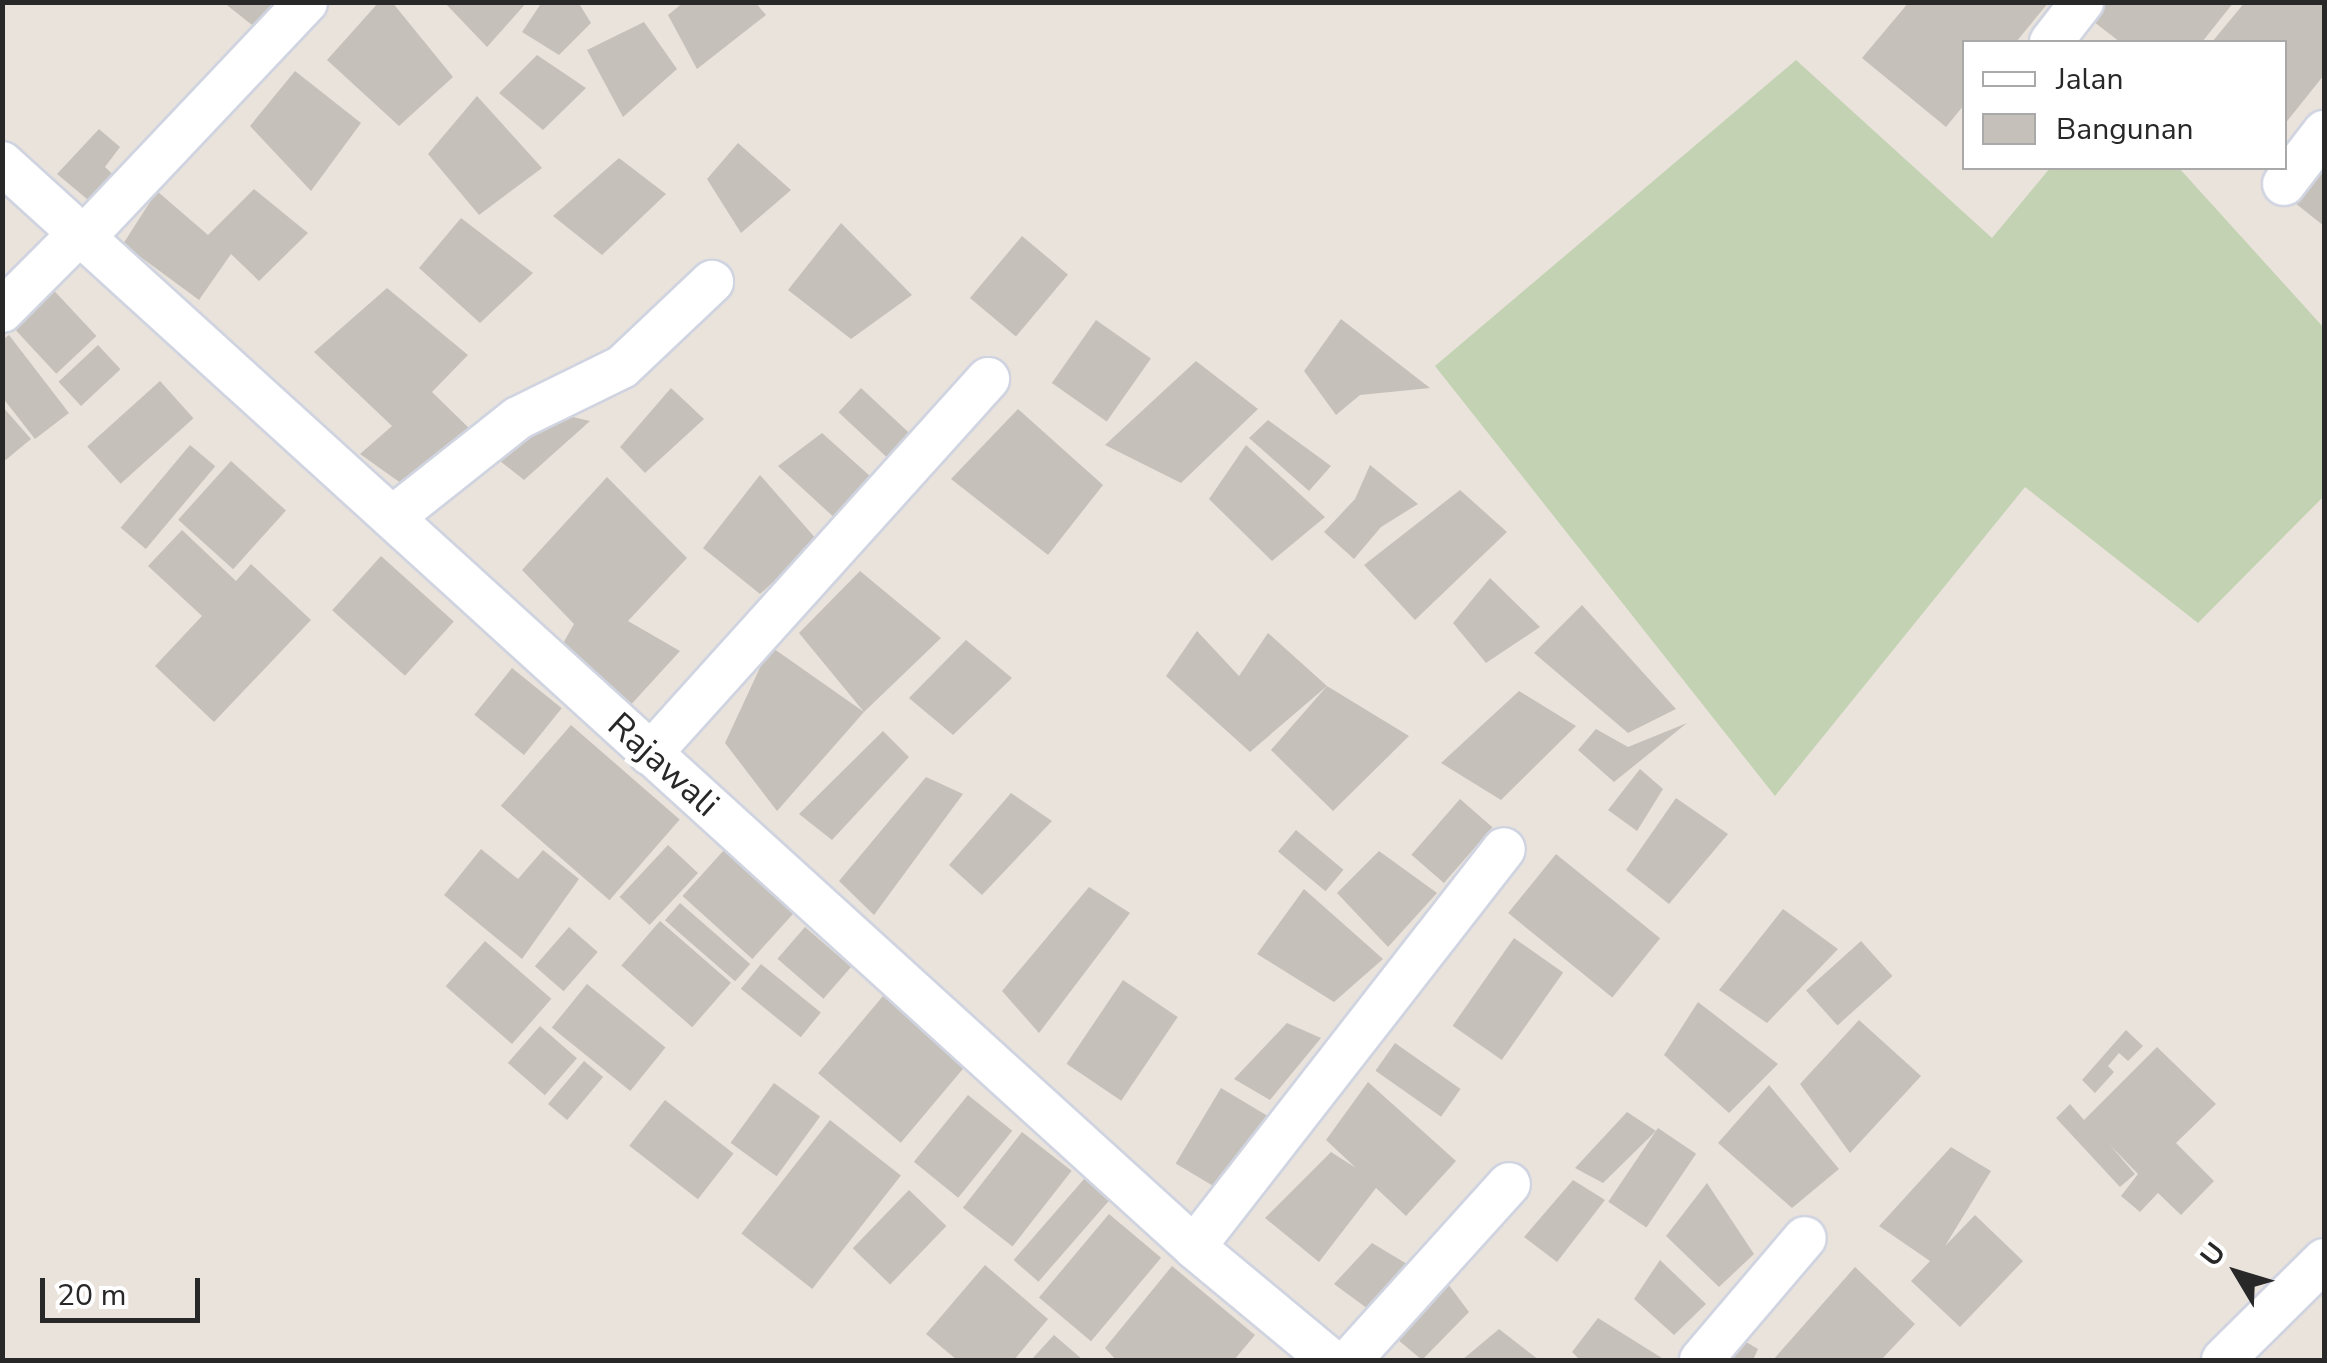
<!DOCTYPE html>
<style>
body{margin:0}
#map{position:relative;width:2327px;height:1363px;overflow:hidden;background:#eae3db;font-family:"Nunito Sans",sans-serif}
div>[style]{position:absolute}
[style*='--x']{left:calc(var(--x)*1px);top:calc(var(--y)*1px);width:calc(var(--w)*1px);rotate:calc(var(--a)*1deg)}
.cemetery>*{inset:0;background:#c3d2b3}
.building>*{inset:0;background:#c5c0ba;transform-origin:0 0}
.roads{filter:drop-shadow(2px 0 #d0d4e0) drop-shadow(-2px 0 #d0d4e0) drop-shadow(0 2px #d0d4e0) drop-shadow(0 -2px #d0d4e0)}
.minor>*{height:42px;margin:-21px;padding:0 21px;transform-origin:21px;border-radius:21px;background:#fff}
span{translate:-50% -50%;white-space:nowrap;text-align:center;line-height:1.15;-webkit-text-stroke:10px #fff;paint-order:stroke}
.street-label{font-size:35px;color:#282828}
.frame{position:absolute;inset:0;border:5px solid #282828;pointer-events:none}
.legend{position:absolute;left:1962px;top:40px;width:325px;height:130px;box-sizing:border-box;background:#fff;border:2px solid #a9a9a9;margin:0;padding:12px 18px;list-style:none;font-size:30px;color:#282828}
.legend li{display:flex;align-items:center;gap:20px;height:50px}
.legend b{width:50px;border:2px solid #a9a9a9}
.north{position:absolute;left:2187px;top:1223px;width:100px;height:100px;-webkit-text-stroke:8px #fff;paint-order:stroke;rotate:308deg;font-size:28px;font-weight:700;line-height:40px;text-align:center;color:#282828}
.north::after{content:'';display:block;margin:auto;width:35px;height:45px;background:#282828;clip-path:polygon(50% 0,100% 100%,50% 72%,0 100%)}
.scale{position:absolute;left:40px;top:1278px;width:160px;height:45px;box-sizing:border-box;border:5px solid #282828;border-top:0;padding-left:12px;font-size:30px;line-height:35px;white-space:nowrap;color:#282828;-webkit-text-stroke:8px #fff;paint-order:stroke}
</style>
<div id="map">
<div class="cemetery">
<i style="clip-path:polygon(1796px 60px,1992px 238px,2050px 168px,2179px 168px,2324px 328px,2324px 496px,2198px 623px,2025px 487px,1775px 796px,1435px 366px)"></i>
</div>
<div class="building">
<i style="clip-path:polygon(223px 2px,278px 2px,252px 25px)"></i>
<i style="clip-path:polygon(379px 2px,392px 2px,453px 77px,399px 126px,327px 60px)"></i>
<i style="clip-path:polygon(444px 2px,527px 2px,487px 47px)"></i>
<i style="clip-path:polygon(542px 2px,578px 2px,591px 23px,559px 55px,522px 32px)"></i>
<i style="clip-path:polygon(684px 2px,755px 2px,766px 15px,697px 69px,668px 15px)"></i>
<i style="clip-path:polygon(1909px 2px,2049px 2px,2016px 42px,1964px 42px,1964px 105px,1946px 127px,1862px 58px)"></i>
<i style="clip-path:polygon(2095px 2px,2234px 2px,2202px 42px,2120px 42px,2085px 15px)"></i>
<i style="clip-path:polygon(2245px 2px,2324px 2px,2324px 75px,2284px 125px,2284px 42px,2212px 42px)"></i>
<i style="clip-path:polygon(644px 22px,677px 69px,623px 117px,587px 50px)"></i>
<i style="clip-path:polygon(537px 55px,586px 88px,543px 130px,499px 93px)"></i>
<i style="clip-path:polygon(295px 71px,361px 123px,311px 191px,250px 126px)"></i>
<i style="clip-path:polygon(477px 96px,542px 168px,479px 215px,428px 154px)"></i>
<i style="clip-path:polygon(99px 129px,120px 147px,105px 167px,125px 186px,99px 209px,57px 174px)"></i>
<i style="clip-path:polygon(738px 143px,791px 190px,741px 233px,707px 179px)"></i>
<i style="clip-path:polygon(619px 158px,666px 194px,602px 255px,553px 216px)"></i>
<i style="clip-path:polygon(2324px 165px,2324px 226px,2295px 203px)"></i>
<i style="clip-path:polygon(254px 189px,308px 233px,259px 281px,231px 254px,199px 300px,123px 244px,157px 191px,208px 235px)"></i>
<i style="clip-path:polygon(461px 218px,533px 273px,480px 323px,419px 268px)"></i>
<i style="clip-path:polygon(841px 223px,912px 295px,851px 339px,788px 290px)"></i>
<i style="left:1022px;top:236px;width:60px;height:81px;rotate:40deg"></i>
<i style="left:46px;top:282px;width:74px;height:55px;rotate:47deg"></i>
<i style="clip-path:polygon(387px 288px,468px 355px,432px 392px,472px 431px,412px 491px,360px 454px,392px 426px,314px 352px)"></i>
<i style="clip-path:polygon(1341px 319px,1430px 388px,1360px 395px,1336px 415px,1304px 371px)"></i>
<i style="left:1096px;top:320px;width:67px;height:77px;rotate:35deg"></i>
<i style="clip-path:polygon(9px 335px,69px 413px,35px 439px,2px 397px,2px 340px)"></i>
<i style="left:98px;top:345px;width:33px;height:54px;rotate:47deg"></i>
<i style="clip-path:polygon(1196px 361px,1258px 409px,1181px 483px,1105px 445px)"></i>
<i style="left:160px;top:381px;width:50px;height:98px;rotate:48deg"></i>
<i style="clip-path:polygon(671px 388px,704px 419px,645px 473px,620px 447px)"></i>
<i style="left:861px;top:388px;width:73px;height:33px;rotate:43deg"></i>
<i style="clip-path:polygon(2px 406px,31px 439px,2px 463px)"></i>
<i style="clip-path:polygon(1018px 409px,1103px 485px,1048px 555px,951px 479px)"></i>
<i style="clip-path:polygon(543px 410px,590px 421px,524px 480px,495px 457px)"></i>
<i style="clip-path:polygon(1268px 420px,1331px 466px,1309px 491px,1249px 438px)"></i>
<i style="clip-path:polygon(822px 433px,870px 476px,838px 521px,778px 466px)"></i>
<i style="left:190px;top:445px;width:33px;height:108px;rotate:40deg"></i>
<i style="clip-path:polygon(1246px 445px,1325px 517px,1272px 561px,1209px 499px)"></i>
<i style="left:231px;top:461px;width:74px;height:79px;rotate:42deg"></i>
<i style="clip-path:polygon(1370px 465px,1418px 504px,1381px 527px,1354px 559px,1324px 532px,1355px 499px)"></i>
<i style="clip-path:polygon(760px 475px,818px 541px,760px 594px,703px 548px)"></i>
<i style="clip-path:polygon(607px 477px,687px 558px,628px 621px,680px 651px,627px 709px,561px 647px,574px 624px,522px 570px)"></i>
<i style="clip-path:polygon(1460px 490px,1507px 532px,1415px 620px,1364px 565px)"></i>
<i style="clip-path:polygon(182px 530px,236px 581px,251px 564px,311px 620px,214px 722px,155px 666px,202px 616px,148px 566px)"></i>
<i style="left:381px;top:556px;width:98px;height:73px;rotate:42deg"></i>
<i style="clip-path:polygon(860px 571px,941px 638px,864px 712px,777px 811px,725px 743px,770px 646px,864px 712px,799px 633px)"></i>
<i style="clip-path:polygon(1490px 578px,1540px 627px,1486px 663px,1453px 623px)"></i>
<i style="clip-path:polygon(1582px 605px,1676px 709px,1628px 733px,1534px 653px)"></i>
<i style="clip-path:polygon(1197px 631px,1239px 676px,1268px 633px,1327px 686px,1250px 752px,1166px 676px)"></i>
<i style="clip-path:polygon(966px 640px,1012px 678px,953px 735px,909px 698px)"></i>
<i style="left:512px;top:668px;width:64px;height:60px;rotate:39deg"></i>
<i style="clip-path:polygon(1327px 686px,1409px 736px,1333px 811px,1271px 750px)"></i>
<i style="clip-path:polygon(1519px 691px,1576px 726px,1501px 800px,1441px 763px)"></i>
<i style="clip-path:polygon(1687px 723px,1614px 782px,1578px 750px,1596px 729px,1628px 747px)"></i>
<i style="left:571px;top:725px;width:144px;height:107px;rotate:41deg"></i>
<i style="clip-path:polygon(883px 731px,909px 757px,832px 840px,799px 814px)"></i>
<i style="clip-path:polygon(1640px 769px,1663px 789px,1637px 831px,1608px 810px)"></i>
<i style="clip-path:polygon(926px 777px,963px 794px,874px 915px,839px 881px)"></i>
<i style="clip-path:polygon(1011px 793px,1052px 821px,982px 895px,949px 865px)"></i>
<i style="clip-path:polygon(1676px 798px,1728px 834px,1669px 904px,1626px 870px)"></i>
<i style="left:1460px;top:799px;width:43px;height:74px;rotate:41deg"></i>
<i style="left:1296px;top:830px;width:62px;height:28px;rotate:40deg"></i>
<i style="left:668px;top:845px;width:41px;height:71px;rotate:43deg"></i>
<i style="clip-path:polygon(481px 849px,518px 879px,543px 850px,579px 879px,522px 959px,444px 895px)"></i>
<i style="left:724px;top:850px;width:94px;height:62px;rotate:42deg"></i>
<i style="clip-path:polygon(1379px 851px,1437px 893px,1388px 947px,1337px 893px)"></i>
<i style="left:1556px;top:854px;width:134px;height:76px;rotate:39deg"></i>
<i style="clip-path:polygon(1089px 887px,1130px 913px,1039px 1033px,1002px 991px)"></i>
<i style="clip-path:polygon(1304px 889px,1383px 959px,1334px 1002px,1257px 954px)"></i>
<i style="left:680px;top:903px;width:93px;height:23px;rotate:41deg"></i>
<i style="clip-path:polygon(1783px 909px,1838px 949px,1767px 1023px,1719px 990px)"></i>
<i style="left:660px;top:921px;width:94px;height:59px;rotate:41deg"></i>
<i style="left:569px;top:927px;width:38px;height:52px;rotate:41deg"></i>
<i style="left:805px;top:927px;width:61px;height:42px;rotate:41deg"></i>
<i style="left:1514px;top:938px;width:60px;height:107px;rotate:35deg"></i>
<i style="left:485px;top:941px;width:88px;height:60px;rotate:41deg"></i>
<i style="left:1861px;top:941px;width:47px;height:74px;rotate:48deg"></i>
<i style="left:761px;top:964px;width:77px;height:32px;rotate:39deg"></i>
<i style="left:1123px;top:980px;width:66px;height:101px;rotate:34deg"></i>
<i style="left:587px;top:984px;width:101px;height:56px;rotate:39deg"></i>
<i style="left:883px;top:996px;width:108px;height:101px;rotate:40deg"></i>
<i style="clip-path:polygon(1698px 1002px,1778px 1064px,1729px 1113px,1664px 1055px)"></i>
<i style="clip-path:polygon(1859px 1020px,1921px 1076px,1850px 1153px,1800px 1084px)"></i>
<i style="clip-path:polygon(1287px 1023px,1321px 1038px,1270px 1100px,1234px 1079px)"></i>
<i style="left:540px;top:1026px;width:49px;height:49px;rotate:41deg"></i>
<i style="clip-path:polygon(2126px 1030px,2143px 1046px,2128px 1061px,2119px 1053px,2108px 1066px,2114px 1072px,2095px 1093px,2082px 1080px)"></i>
<i style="left:1395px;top:1043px;width:80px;height:34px;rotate:35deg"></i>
<i style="clip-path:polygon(2157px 1047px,2216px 1104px,2176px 1143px,2214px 1181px,2181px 1215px,2158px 1193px,2140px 1212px,2121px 1196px,2138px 1174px,2109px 1144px,2135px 1174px,2120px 1187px,2056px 1118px,2070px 1104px,2084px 1120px)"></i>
<i style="left:584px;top:1061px;width:25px;height:56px;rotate:40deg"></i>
<i style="clip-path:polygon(1368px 1082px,1456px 1161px,1406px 1216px,1376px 1188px,1319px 1262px,1265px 1218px,1331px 1152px,1356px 1168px,1326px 1140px)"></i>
<i style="left:774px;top:1083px;width:57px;height:74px;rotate:36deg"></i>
<i style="clip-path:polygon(1769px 1085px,1839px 1169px,1792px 1208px,1718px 1143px)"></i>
<i style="left:1221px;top:1088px;width:56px;height:88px;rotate:31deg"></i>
<i style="left:968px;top:1095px;width:57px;height:86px;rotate:39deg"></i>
<i style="left:665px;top:1100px;width:87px;height:58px;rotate:38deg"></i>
<i style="clip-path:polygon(1627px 1112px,1656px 1131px,1603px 1183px,1575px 1168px)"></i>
<i style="left:830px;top:1120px;width:90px;height:144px;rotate:38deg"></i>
<i style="left:1658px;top:1128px;width:46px;height:89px;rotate:34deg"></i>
<i style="left:1022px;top:1132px;width:63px;height:96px;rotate:38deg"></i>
<i style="clip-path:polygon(1951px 1147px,1991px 1171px,1945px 1246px,1975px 1215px,2023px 1261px,1960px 1327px,1911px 1281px,1930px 1261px,1879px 1226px)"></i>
<i style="left:1091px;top:1171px;width:33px;height:118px;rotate:41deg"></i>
<i style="clip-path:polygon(1573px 1180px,1605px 1200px,1557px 1262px,1524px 1237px)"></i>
<i style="clip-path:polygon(1707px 1183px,1754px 1254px,1719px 1287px,1666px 1236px)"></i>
<i style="left:909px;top:1190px;width:52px;height:81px;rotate:44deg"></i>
<i style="left:1109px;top:1214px;width:68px;height:109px;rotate:40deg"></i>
<i style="clip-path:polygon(1372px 1243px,1422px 1273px,1379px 1317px,1334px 1284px)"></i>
<i style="clip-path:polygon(1660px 1260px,1706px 1304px,1674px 1335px,1634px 1299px)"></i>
<i style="clip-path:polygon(985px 1265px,1048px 1319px,1014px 1360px,957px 1360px,926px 1334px)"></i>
<i style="clip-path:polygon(1172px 1266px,1255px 1335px,1234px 1360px,1116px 1360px,1105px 1348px)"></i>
<i style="clip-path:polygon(1855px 1267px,1915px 1324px,1881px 1360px,1773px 1360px)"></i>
<i style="clip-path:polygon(1442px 1276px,1469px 1312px,1422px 1360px,1385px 1329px)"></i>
<i style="clip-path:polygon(1598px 1318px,1665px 1360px,1580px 1360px,1572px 1352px)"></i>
<i style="clip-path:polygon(1499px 1329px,1539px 1360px,1462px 1360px)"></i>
<i style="clip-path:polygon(1054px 1335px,1083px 1360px,1031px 1360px)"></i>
<i style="clip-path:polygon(1741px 1339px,1758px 1349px,1753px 1360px,1717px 1360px)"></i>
</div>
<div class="roads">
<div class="minor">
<i style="--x:2051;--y:42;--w:51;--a:-52.2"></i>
<i style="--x:2;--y:163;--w:1611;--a:42.28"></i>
<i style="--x:1194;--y:1247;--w:177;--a:39.7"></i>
<i style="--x:2284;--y:184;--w:66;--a:-52.4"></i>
<i style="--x:85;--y:236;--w:322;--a:-46.6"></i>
<i style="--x:2;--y:311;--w:112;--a:-45"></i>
<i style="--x:393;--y:517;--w:159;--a:-38.4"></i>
<i style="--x:518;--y:418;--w:116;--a:-26.1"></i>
<i style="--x:622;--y:367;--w:124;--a:-43.4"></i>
<i style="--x:650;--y:754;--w:505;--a:-47.97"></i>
<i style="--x:1194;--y:1247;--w:504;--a:-52.09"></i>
<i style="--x:1350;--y:1360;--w:237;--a:-47.9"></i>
<i style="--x:1701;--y:1360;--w:160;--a:-49.6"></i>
<i style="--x:2223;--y:1360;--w:142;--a:-44.7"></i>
</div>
</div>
<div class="street-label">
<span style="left:663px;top:765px;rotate:42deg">Rajawali</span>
</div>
<div class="frame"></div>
<ul class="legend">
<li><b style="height:12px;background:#fff"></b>Jalan</li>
<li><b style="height:28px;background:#c5c0ba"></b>Bangunan</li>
</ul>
<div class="north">U</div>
<div class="scale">20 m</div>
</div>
